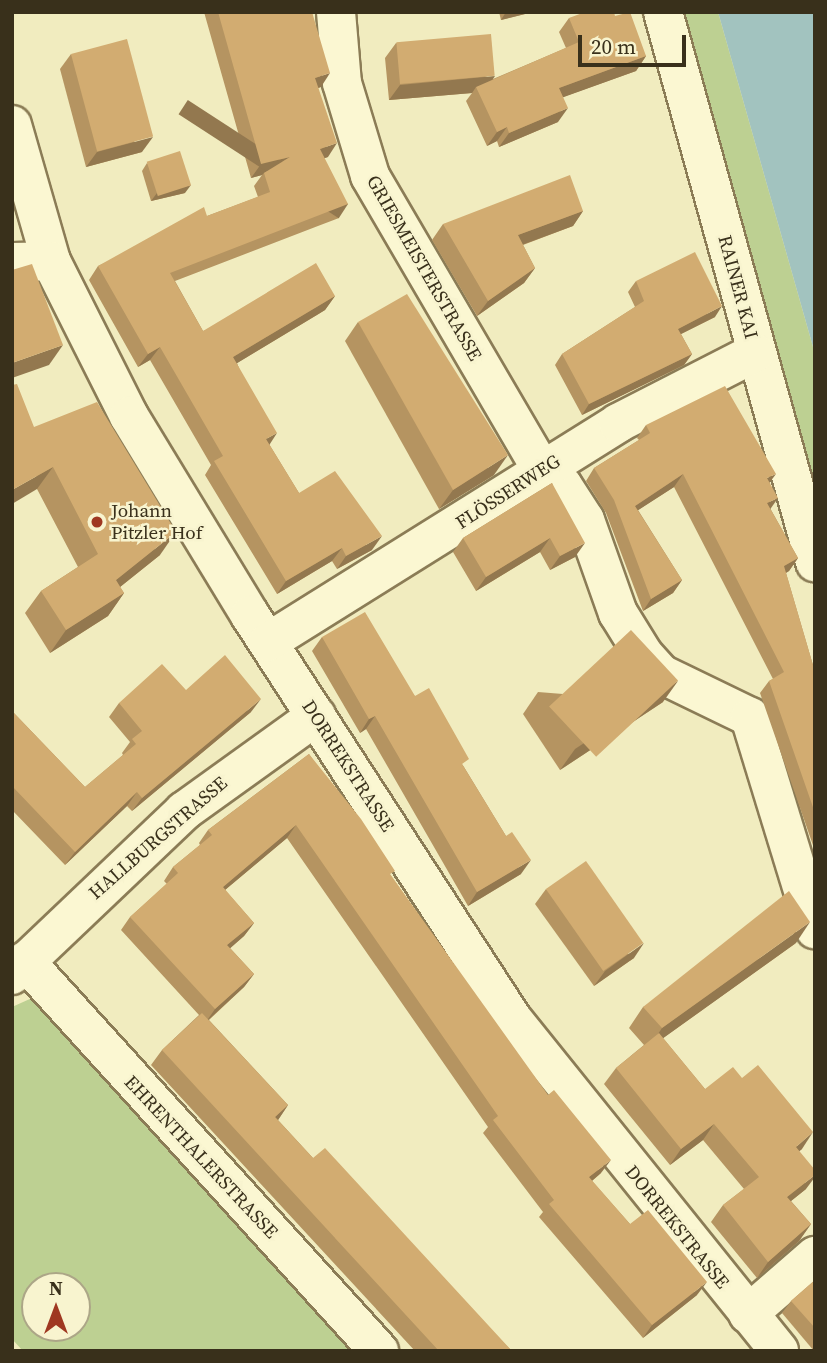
<!DOCTYPE html>
<meta charset="utf-8">
<style>
body{margin:0}
#map{position:relative;width:827px;height:1363px;overflow:hidden;background:#f1ecbf;font-family:"Source Serif 4",serif}
div>[style]{position:absolute}
[style*='--x']{left:calc(var(--x)*1px);top:calc(var(--y)*1px);width:calc(var(--w)*1px);rotate:calc(var(--a)*1deg)}
.green>*{inset:0;background:#bdd092}
.water>*{inset:0;background:#a2c3bf}
.roads{filter:drop-shadow(2px 0 #8b7c56) drop-shadow(-2px 0 #8b7c56) drop-shadow(0 2px #8b7c56) drop-shadow(0 -2px #8b7c56)}
.minor>*{height:38px;margin:-19px;padding:0 19px;transform-origin:19px;border-radius:19px;background:#fbf7d2}
.wall>*{inset:0;background:#b59461}
.shaded-wall>*{inset:0;background:#93784f;transform-origin:0 0}
.building>*{inset:0;background:#d2ac71;transform-origin:0 0}
.dots>*{width:19px;height:19px;translate:-50% -50%;box-sizing:border-box;border:4px solid #f8f4cf;border-radius:50%}
span{translate:-50% -50%;white-space:nowrap;text-align:center;line-height:1.15;-webkit-text-stroke:5px #f8f4cf;paint-order:stroke}
.street-label{font-size:19px;color:#39301b}
.poi-label{font-size:19px;color:#39301b}
.left{translate:0 -50%;text-align:left}
.frame{position:absolute;inset:0;border:14px solid #39301b;pointer-events:none}
.north{position:absolute;left:21px;top:1272px;width:70px;height:70px;box-sizing:border-box;background:#f8f4cf;border:2px solid #aca687;border-radius:50%;rotate:0deg;font-size:19px;font-weight:700;line-height:28px;text-align:center;color:#39301b}
.north::after{content:'';display:block;margin:auto;width:24px;height:32px;background:#9f3821;clip-path:polygon(50% 0,100% 100%,50% 72%,0 100%)}
.scale{position:absolute;left:578px;top:35px;width:108px;height:32px;box-sizing:border-box;border:4px solid #39301b;border-top:0;padding-left:9px;font-size:21px;line-height:24px;white-space:nowrap;color:#39301b;-webkit-text-stroke:5px #f8f4cf;paint-order:stroke}
</style>
<div id="map">
<div class="green">
<i style="clip-path:polygon(675px 12px,718px 12px,815px 354px,815px 506px)"></i>
<i style="clip-path:polygon(evenodd,32px 998px,48px 1006px,362px 1351px,23px 1351px,12px 1339px,12px 1007px,32px 998px,35px 1286px,77px 1286px,77px 1328px,35px 1328px,35px 1286px)"></i>
</div>
<div class="water">
<i style="clip-path:polygon(718px 12px,815px 12px,815px 354px)"></i>
</div>
<div class="roads">
<div class="minor">
<i style="--x:336;--y:12;--w:71;--a:85.2"></i>
<i style="--x:342;--y:83;--w:97;--a:73.2"></i>
<i style="--x:370;--y:176;--w:339;--a:59.7"></i>
<i style="--x:541;--y:469;--w:28;--a:38"></i>
<i style="--x:563;--y:486;--w:40;--a:57.1"></i>
<i style="--x:585;--y:520;--w:99;--a:70.5"></i>
<i style="--x:618;--y:613;--w:49;--a:58.2"></i>
<i style="--x:644;--y:655;--w:25;--a:48"></i>
<i style="--x:661;--y:674;--w:99;--a:25.8"></i>
<i style="--x:750;--y:717;--w:222;--a:73"></i>
<i style="--x:663;--y:12;--w:571;--a:74.55"></i>
<i style="--x:12;--y:125;--w:141;--a:74"></i>
<i style="--x:51;--y:261;--w:174;--a:63.3"></i>
<i style="--x:129;--y:416;--w:233;--a:58.7"></i>
<i style="--x:250;--y:615;--w:484;--a:57"></i>
<i style="--x:514;--y:1021;--w:423;--a:51.2"></i>
<i style="--x:12;--y:262;--w:39;--a:-1"></i>
<i style="--x:268;--y:642;--w:413;--a:-32"></i>
<i style="--x:618;--y:423;--w:154;--a:-27.1"></i>
<i style="--x:25;--y:961;--w:527;--a:47.77"></i>
<i style="--x:12;--y:975;--w:238;--a:-43.6"></i>
<i style="--x:184;--y:811;--w:163;--a:-35.7"></i>
<i style="--x:748;--y:1314;--w:89;--a:-40.9"></i>
</div>
</div>
<div class="wall">
<i style="clip-path:polygon(204px 12px,312px 12px,321px 87px,318px 88px,328px 157px,324px 158px,339px 218px,175px 281px,203px 331px,335px 296px,325px 310px,237px 363px,269px 444px,299px 493px,372px 550px,337px 569px,332px 561px,277px 594px,205px 475px,211px 465px,150px 360px,138px 367px,89px 280px,98px 266px,207px 216px,258px 197px,254px 186px,262px 175px,251px 178px)"></i>
<i style="clip-path:polygon(499px 12px,533px 12px,501px 20px)"></i>
<i style="clip-path:polygon(615px 16px,646px 56px,636px 71px,563px 97px,558px 122px,499px 147px,497px 141px,487px 146px,466px 101px,472px 93px,389px 100px,385px 58px,396px 43px,493px 79px,566px 48px,559px 32px,569px 18px)"></i>
<i style="clip-path:polygon(71px 54px,142px 152px,86px 167px,60px 69px)"></i>
<i style="clip-path:polygon(147px 163px,185px 193px,151px 201px,142px 171px)"></i>
<i style="clip-path:polygon(583px 211px,573px 226px,523px 245px,535px 268px,524px 283px,477px 316px,432px 240px,443px 224px)"></i>
<i style="clip-path:polygon(636px 281px,715px 317px,681px 334px,692px 354px,684px 365px,582px 415px,555px 365px,562px 354px,635px 307px,628px 292px)"></i>
<i style="clip-path:polygon(358px 322px,494px 475px,439px 509px,345px 341px)"></i>
<i style="clip-path:polygon(646px 425px,770px 483px,770px 508px,798px 558px,789px 571px,786px 573px,815px 672px,815px 851px,760px 693px,769px 681px,773px 679px,674px 487px,638px 510px,682px 580px,673px 593px,643px 611px,606px 513px,586px 481px,594px 468px,639px 440px,637px 438px)"></i>
<i style="clip-path:polygon(34px 427px,160px 555px,120px 587px,124px 593px,108px 616px,50px 653px,25px 613px,41px 591px,78px 567px,37px 489px)"></i>
<i style="clip-path:polygon(552px 483px,575px 557px,550px 570px,540px 552px,476px 591px,453px 552px,463px 538px)"></i>
<i style="clip-path:polygon(322px 637px,415px 696px,464px 767px,506px 836px,521px 874px,468px 906px,366px 729px,360px 733px,312px 651px)"></i>
<i style="clip-path:polygon(186px 690px,251px 712px,132px 811px,127px 806px,65px 865px,12px 810px,12px 711px,85px 787px,123px 755px,122px 753px,130px 742px,109px 717px,119px 703px)"></i>
<i style="clip-path:polygon(538px 692px,663px 702px,560px 770px,523px 714px)"></i>
<i style="clip-path:polygon(309px 754px,391px 876px,601px 1173px,592px 1181px,630px 1224px,697px 1295px,643px 1338px,539px 1217px,543px 1212px,483px 1133px,488px 1127px,287px 838px,225px 890px,254px 923px,244px 936px,230px 948px,254px 974px,244px 987px,209px 1020px,288px 1105px,278px 1120px,313px 1158px,512px 1351px,415px 1351px,151px 1065px,162px 1050px,199px 1015px,121px 930px,130px 917px,167px 884px,164px 881px,173px 867px,200px 845px,199px 843px,208px 830px)"></i>
<i style="clip-path:polygon(546px 889px,634px 958px,594px 986px,535px 904px)"></i>
<i style="clip-path:polygon(796px 943px,663px 1038px,705px 1089px,802px 1149px,799px 1151px,806px 1189px,791px 1201px,811px 1224px,799px 1241px,757px 1278px,711px 1222px,723px 1205px,744px 1189px,703px 1140px,670px 1165px,604px 1084px,616px 1068px,644px 1045px,629px 1028px,643px 1007px)"></i>
<i style="clip-path:polygon(815px 1280px,815px 1351px,814px 1351px,782px 1313px,791px 1301px)"></i>
</div>
<div class="shaded-wall">
<i style="clip-path:polygon(506px 12px,533px 12px,501px 20px)"></i>
<i style="clip-path:polygon(646px 56px,636px 71px,550px 102px,559px 88px)"></i>
<i style="clip-path:polygon(330px 73px,321px 87px,305px 92px,315px 78px)"></i>
<i style="clip-path:polygon(495px 76px,485px 91px,476px 87px,472px 93px,389px 100px,400px 85px)"></i>
<i style="clip-path:polygon(568px 108px,558px 122px,499px 147px,509px 133px)"></i>
<i style="clip-path:polygon(507px 127px,497px 141px,487px 146px,497px 132px)"></i>
<i style="clip-path:polygon(153px 137px,142px 152px,86px 167px,97px 152px)"></i>
<i style="clip-path:polygon(337px 143px,328px 157px,310px 163px,320px 149px)"></i>
<i style="clip-path:polygon(290px 157px,264px 173px,262px 175px,251px 178px,261px 164px)"></i>
<i style="clip-path:polygon(191px 185px,185px 193px,151px 201px,157px 193px)"></i>
<i style="left:348px;top:204px;width:17px;height:191px;rotate:123deg"></i>
<i style="clip-path:polygon(583px 211px,573px 226px,508px 250px,518px 235px)"></i>
<i style="clip-path:polygon(535px 268px,524px 283px,477px 316px,488px 301px)"></i>
<i style="clip-path:polygon(335px 296px,325px 310px,224px 371px,233px 357px)"></i>
<i style="clip-path:polygon(722px 306px,715px 317px,671px 339px,678px 329px)"></i>
<i style="clip-path:polygon(63px 345px,49px 365px,12px 378px,12px 363px)"></i>
<i style="clip-path:polygon(160px 347px,150px 360px,138px 367px,148px 354px)"></i>
<i style="clip-path:polygon(692px 354px,684px 365px,582px 415px,589px 404px)"></i>
<i style="clip-path:polygon(277px 433px,268px 447px,266px 439px)"></i>
<i style="clip-path:polygon(508px 455px,494px 475px,439px 509px,453px 490px)"></i>
<i style="clip-path:polygon(53px 467px,37px 489px,12px 504px,12px 490px)"></i>
<i style="clip-path:polygon(683px 474px,674px 487px,626px 518px,635px 506px)"></i>
<i style="clip-path:polygon(776px 474px,767px 486px,767px 478px)"></i>
<i style="clip-path:polygon(778px 498px,769px 511px,767px 503px)"></i>
<i style="clip-path:polygon(176px 532px,160px 555px,100px 603px,116px 580px)"></i>
<i style="clip-path:polygon(382px 536px,372px 550px,337px 569px,346px 556px)"></i>
<i style="clip-path:polygon(550px 538px,540px 552px,476px 591px,486px 577px)"></i>
<i style="clip-path:polygon(585px 543px,575px 557px,550px 570px,560px 556px)"></i>
<i style="clip-path:polygon(342px 548px,332px 561px,277px 594px,286px 581px)"></i>
<i style="clip-path:polygon(798px 558px,789px 571px,775px 579px,784px 566px)"></i>
<i style="clip-path:polygon(682px 580px,673px 593px,643px 611px,651px 599px)"></i>
<i style="clip-path:polygon(124px 593px,108px 616px,50px 653px,66px 630px)"></i>
<i style="clip-path:polygon(678px 681px,663px 702px,560px 770px,575px 749px)"></i>
<i style="clip-path:polygon(261px 699px,251px 712px,132px 811px,142px 798px)"></i>
<i style="clip-path:polygon(375px 716px,366px 729px,360px 733px,369px 719px)"></i>
<i style="clip-path:polygon(137px 792px,127px 806px,65px 865px,75px 852px)"></i>
<i style="clip-path:polygon(296px 825px,287px 838px,213px 900px,223px 887px)"></i>
<i style="clip-path:polygon(531px 860px,521px 874px,468px 906px,477px 892px)"></i>
<i style="clip-path:polygon(810px 922px,796px 943px,648px 1049px,662px 1028px)"></i>
<i style="clip-path:polygon(254px 923px,244px 936px,218px 959px,227px 945px)"></i>
<i style="clip-path:polygon(644px 943px,634px 958px,594px 986px,605px 971px)"></i>
<i style="clip-path:polygon(254px 974px,244px 987px,206px 1022px,215px 1009px)"></i>
<i style="clip-path:polygon(288px 1105px,278px 1120px,275px 1117px)"></i>
<i style="clip-path:polygon(714px 1124px,703px 1140px,670px 1165px,681px 1149px)"></i>
<i style="clip-path:polygon(813px 1132px,802px 1149px,785px 1163px,796px 1147px)"></i>
<i style="clip-path:polygon(611px 1160px,601px 1173px,580px 1191px,589px 1177px)"></i>
<i style="clip-path:polygon(815px 1175px,815px 1177px,806px 1189px,776px 1213px,787px 1197px)"></i>
<i style="clip-path:polygon(811px 1224px,799px 1241px,757px 1278px,768px 1262px)"></i>
<i style="clip-path:polygon(707px 1282px,697px 1295px,643px 1338px,652px 1325px)"></i>
</div>
<div class="building">
<i style="clip-path:polygon(218px 12px,312px 12px,330px 73px,315px 78px,337px 143px,320px 149px,348px 204px,170px 273px,203px 331px,316px 263px,335px 296px,233px 357px,277px 433px,266px 439px,299px 493px,335px 471px,382px 536px,346px 556px,342px 548px,286px 581px,214px 461px,223px 456px,160px 347px,148px 354px,98px 266px,204px 207px,207px 216px,270px 192px,264px 173px,290px 157px,261px 164px)"></i>
<i style="clip-path:polygon(585px 12px,614px 12px,615px 16px,630px 12px,646px 56px,559px 88px,568px 108px,509px 133px,507px 127px,497px 132px,476px 87px,579px 42px,569px 18px)"></i>
<i style="left:491px;top:34px;width:42px;height:95px;rotate:85deg"></i>
<i style="left:127px;top:39px;width:101px;height:58px;rotate:75deg"></i>
<i style="left:180px;top:151px;width:36px;height:35px;rotate:72deg"></i>
<i style="clip-path:polygon(570px 175px,583px 211px,518px 235px,535px 268px,488px 301px,443px 224px)"></i>
<i style="clip-path:polygon(695px 252px,722px 306px,678px 329px,692px 354px,589px 404px,562px 354px,644px 301px,636px 281px)"></i>
<i style="clip-path:polygon(32px 264px,63px 345px,12px 363px,12px 270px)"></i>
<i style="clip-path:polygon(407px 294px,508px 455px,453px 490px,358px 322px)"></i>
<i style="clip-path:polygon(17px 384px,34px 427px,97px 402px,176px 532px,116px 580px,124px 593px,66px 630px,41px 591px,98px 554px,53px 467px,12px 490px,12px 385px)"></i>
<i style="clip-path:polygon(725px 386px,776px 474px,767px 478px,778px 498px,767px 503px,798px 558px,784px 566px,815px 672px,815px 813px,769px 681px,784px 672px,683px 474px,635px 506px,682px 580px,651px 599px,614px 500px,594px 468px,650px 433px,646px 425px)"></i>
<i style="clip-path:polygon(552px 483px,585px 543px,560px 556px,550px 538px,486px 577px,463px 538px)"></i>
<i style="clip-path:polygon(365px 612px,415px 696px,429px 688px,469px 759px,462px 764px,506px 836px,512px 832px,531px 860px,477px 892px,375px 716px,369px 719px,322px 637px)"></i>
<i style="left:631px;top:630px;width:69px;height:112px;rotate:47deg"></i>
<i style="clip-path:polygon(225px 655px,261px 699px,142px 798px,137px 792px,75px 852px,12px 786px,12px 711px,85px 787px,136px 744px,132px 739px,142px 731px,119px 703px,162px 664px,186px 690px)"></i>
<i style="clip-path:polygon(309px 754px,361px 819px,395px 871px,390px 874px,548px 1095px,554px 1090px,611px 1160px,589px 1177px,630px 1224px,648px 1210px,707px 1282px,652px 1325px,549px 1204px,554px 1200px,493px 1120px,498px 1116px,296px 825px,223px 887px,254px 923px,227px 945px,254px 974px,215px 1009px,130px 917px,178px 873px,173px 867px,212px 835px,208px 830px)"></i>
<i style="left:586px;top:861px;width:100px;height:49px;rotate:55deg"></i>
<i style="clip-path:polygon(789px 891px,810px 922px,662px 1028px,643px 1007px)"></i>
<i style="clip-path:polygon(202px 1013px,288px 1105px,275px 1117px,313px 1158px,325px 1148px,512px 1351px,439px 1351px,162px 1050px)"></i>
<i style="clip-path:polygon(659px 1033px,705px 1089px,733px 1067px,742px 1078px,758px 1065px,813px 1132px,796px 1147px,815px 1170px,815px 1175px,787px 1197px,811px 1224px,768px 1262px,723px 1205px,759px 1177px,714px 1124px,681px 1149px,616px 1068px)"></i>
<i style="clip-path:polygon(815px 1280px,815px 1328px,791px 1301px)"></i>
</div>
<div class="dots">
<i style="left:97px;top:522px;background:#9f3821"></i>
</div>
<div class="street-label">
<span style="left:424px;top:268px;rotate:60deg">GRIESMEISTERSTRASSE</span>
<span style="left:738px;top:287px;rotate:75deg">RAINER KAI</span>
<span style="left:508px;top:492px;rotate:-33deg">FLÖSSERWEG</span>
<span style="left:348px;top:766px;rotate:57deg">DORREKSTRASSE</span>
<span style="left:158px;top:838px;rotate:-41deg">HALLBURGSTRASSE</span>
<span style="left:201px;top:1157px;rotate:47deg">EHRENTHALERSTRASSE</span>
<span style="left:677px;top:1227px;rotate:51deg">DORREKSTRASSE</span>
</div>
<div class="poi-label">
<span class="left" style="left:111px;top:522px">Johann<br>Pitzler Hof</span>
</div>
<div class="frame"></div>
<div class="north">N</div>
<div class="scale">20 m</div>
</div>
